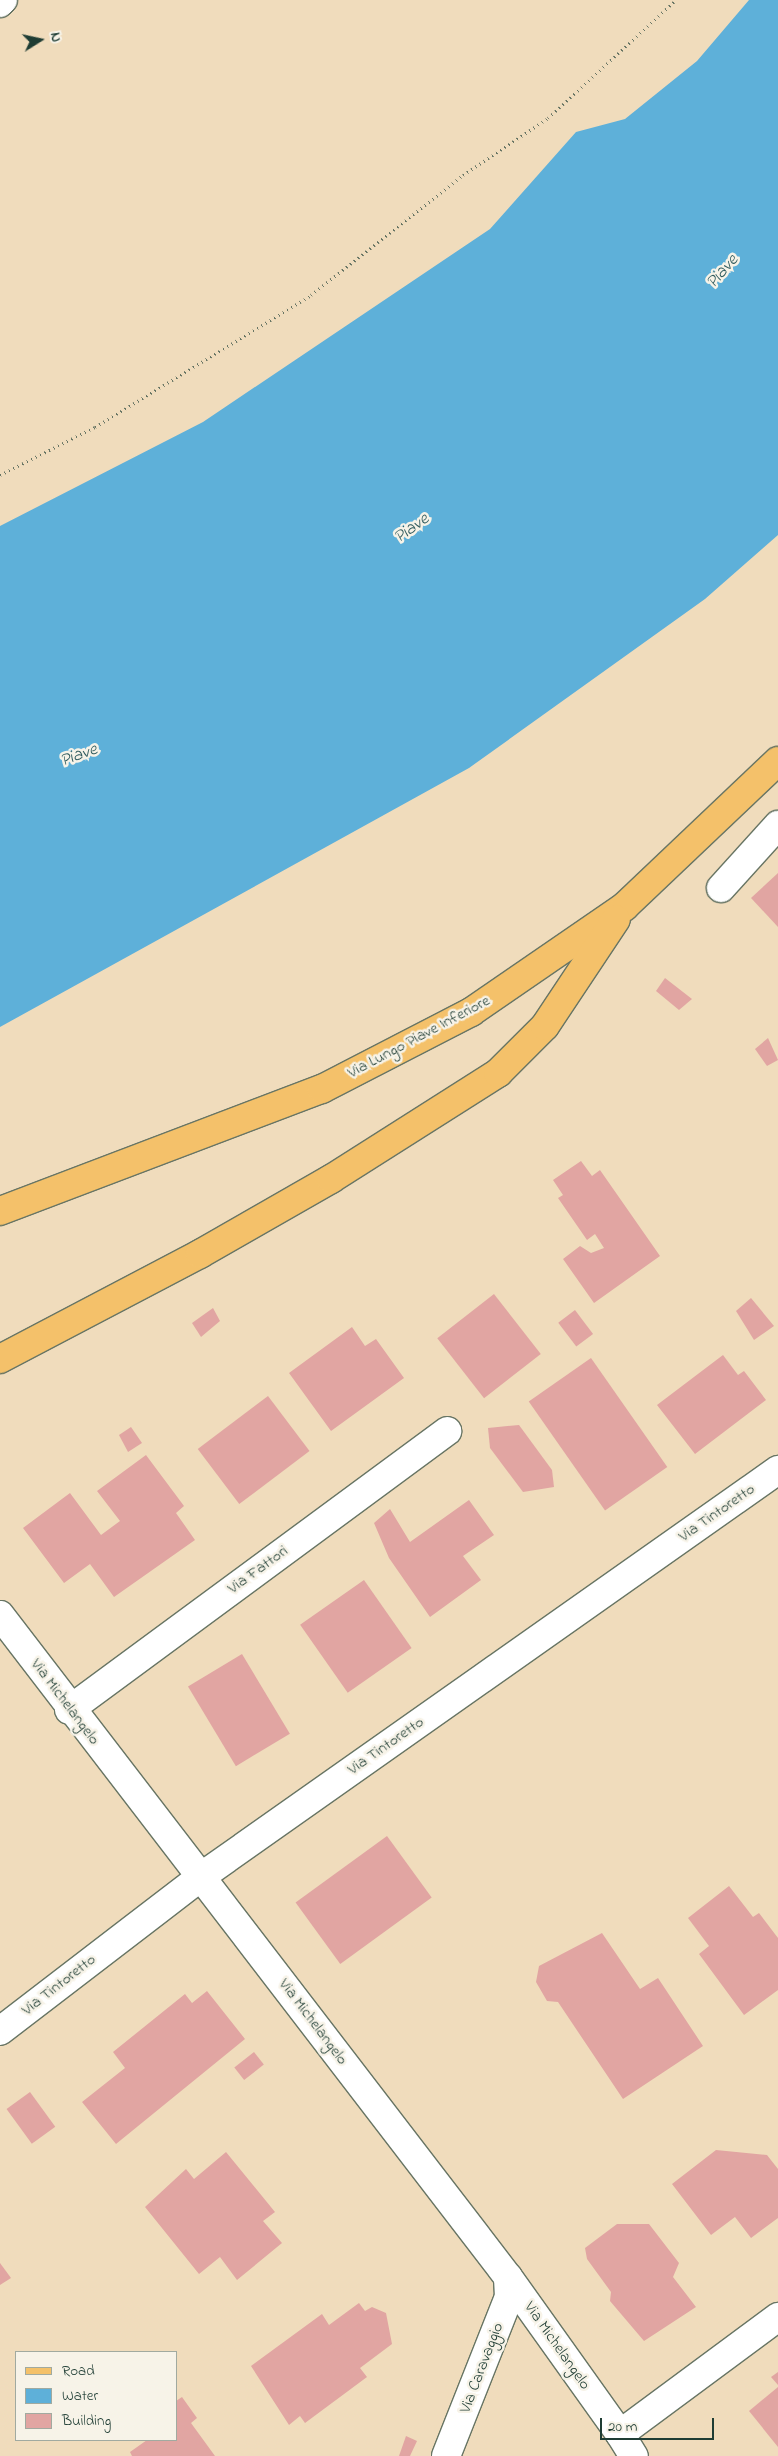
<!DOCTYPE html>
<style>
body{margin:0}
#map{position:relative;width:778px;height:2456px;overflow:hidden;background:#f0dcbc;font-family:"Indie Flower",sans-serif}
div>[style]{position:absolute}
[style*='--x']{left:calc(var(--x)*1px);top:calc(var(--y)*1px);width:calc(var(--w)*1px);rotate:calc(var(--a)*1deg)}
.water>*{inset:0;background:#5eb0d9}
.building>*{inset:0;background:#e1a5a2;transform-origin:0 0}
.path>*{height:3px;margin-top:-1.5px;transform-origin:0;background:repeating-linear-gradient(90deg,#687564 0 1px,transparent 0 5px)}
.roads{filter:drop-shadow(1px 0 #687564) drop-shadow(-1px 0 #687564) drop-shadow(0 1px #687564) drop-shadow(0 -1px #687564)}
.minor>*{height:28px;margin:-14px;padding:0 14px;transform-origin:14px;border-radius:14px;background:#fff}
.major>*{height:28px;margin:-14px;padding:0 14px;transform-origin:14px;border-radius:14px;background:#f4c16a}
span{translate:-50% -50%;white-space:nowrap;text-align:center;line-height:1.15;-webkit-text-stroke:5px #f7f3e8;paint-order:stroke}
.street-label{font-size:16px;color:#1f3d34}
.water-label{font-size:18px;color:#2f5a5d;font-style:italic}
.legend{position:absolute;left:15px;top:2351px;width:162px;height:90px;box-sizing:border-box;background:#f7f3e8;border:1px solid #a1aaa0;margin:0;padding:6px 9px;list-style:none;font-size:15px;color:#1f3d34}
.legend li{display:flex;align-items:center;gap:10px;height:25px}
.legend b{width:25px;border:1px solid #a1aaa0}
.north{position:absolute;left:15px;top:15px;width:50px;height:50px;-webkit-text-stroke:4px #f7f3e8;paint-order:stroke;rotate:80deg;font-size:14px;font-weight:700;line-height:20px;text-align:center;color:#1f3d34}
.north::after{content:'';display:block;margin:auto;width:18px;height:22px;background:#1f3d34;clip-path:polygon(50% 0,100% 100%,50% 72%,0 100%)}
.scale{position:absolute;left:600px;top:2418px;width:114px;height:22px;box-sizing:border-box;border:2px solid #1f3d34;border-top:0;padding-left:6px;font-size:15px;line-height:18px;white-space:nowrap;color:#1f3d34;-webkit-text-stroke:4px #f7f3e8;paint-order:stroke}
</style>
<div id="map">
<div class="water">
<i style="clip-path:polygon(749px 0,778px 0,778px 535px,705px 599px,469px 768px,0 1027px,0 526px,203px 422px,490px 229px,576px 132px,625px 119px,697px 61px)"></i>
</div>
<div class="building">
<i style="clip-path:polygon(778px 873px,778px 927px,751px 898px)"></i>
<i style="clip-path:polygon(665px 978px,692px 999px,679px 1010px,656px 991px)"></i>
<i style="clip-path:polygon(768px 1038px,778px 1060px,767px 1066px,755px 1049px)"></i>
<i style="clip-path:polygon(581px 1161px,592px 1176px,600px 1170px,660px 1256px,594px 1303px,563px 1259px,580px 1246px,591px 1253px,604px 1248px,595px 1234px,587px 1240px,558px 1198px,563px 1195px,553px 1180px)"></i>
<i style="left:494px;top:1294px;width:76px;height:72px;rotate:52deg"></i>
<i style="clip-path:polygon(751px 1298px,774px 1326px,754px 1340px,736px 1311px)"></i>
<i style="clip-path:polygon(213px 1308px,220px 1321px,201px 1337px,192px 1323px)"></i>
<i style="left:575px;top:1310px;width:30px;height:21px;rotate:53deg"></i>
<i style="clip-path:polygon(352px 1327px,365px 1346px,376px 1339px,404px 1378px,331px 1431px,289px 1373px)"></i>
<i style="clip-path:polygon(723px 1355px,738px 1375px,744px 1371px,766px 1400px,695px 1454px,657px 1405px)"></i>
<i style="left:591px;top:1358px;width:133px;height:76px;rotate:55deg"></i>
<i style="left:268px;top:1396px;width:69px;height:88px;rotate:53deg"></i>
<i style="clip-path:polygon(519px 1425px,552px 1470px,554px 1487px,523px 1492px,490px 1448px,488px 1428px)"></i>
<i style="clip-path:polygon(131px 1427px,142px 1443px,128px 1452px,119px 1435px)"></i>
<i style="clip-path:polygon(146px 1455px,184px 1506px,176px 1513px,195px 1540px,114px 1597px,90px 1564px,64px 1583px,23px 1528px,70px 1493px,101px 1535px,120px 1521px,97px 1491px)"></i>
<i style="clip-path:polygon(469px 1500px,494px 1535px,463px 1556px,481px 1580px,430px 1617px,389px 1558px,374px 1523px,390px 1509px,410px 1542px)"></i>
<i style="left:364px;top:1580px;width:83px;height:78px;rotate:55deg"></i>
<i style="left:242px;top:1654px;width:93px;height:63px;rotate:59deg"></i>
<i style="left:387px;top:1836px;width:76px;height:113px;rotate:54deg"></i>
<i style="clip-path:polygon(729px 1886px,753px 1917px,759px 1913px,778px 1938px,778px 1990px,744px 2015px,699px 1954px,709px 1946px,688px 1918px)"></i>
<i style="clip-path:polygon(602px 1933px,640px 1989px,658px 1978px,703px 2046px,623px 2099px,558px 2002px,547px 2001px,536px 1982px,539px 1966px)"></i>
<i style="clip-path:polygon(207px 1991px,245px 2039px,116px 2144px,82px 2102px,125px 2068px,113px 2052px,185px 1994px,192px 2003px)"></i>
<i style="left:254px;top:2052px;width:16px;height:25px;rotate:52deg"></i>
<i style="left:30px;top:2092px;width:43px;height:29px;rotate:54deg"></i>
<i style="clip-path:polygon(716px 2150px,767px 2155px,778px 2169px,778px 2218px,751px 2238px,735px 2217px,711px 2235px,672px 2184px)"></i>
<i style="clip-path:polygon(226px 2152px,275px 2212px,263px 2221px,282px 2243px,237px 2280px,220px 2257px,199px 2274px,145px 2207px,186px 2169px,194px 2179px)"></i>
<i style="clip-path:polygon(617px 2224px,649px 2224px,679px 2263px,673px 2277px,696px 2307px,644px 2341px,610px 2301px,611px 2292px,587px 2259px,585px 2248px)"></i>
<i style="clip-path:polygon(0 2263px,11px 2278px,0 2285px)"></i>
<i style="clip-path:polygon(359px 2303px,365px 2311px,372px 2307px,386px 2313px,392px 2344px,360px 2368px,367px 2377px,305px 2423px,300px 2416px,289px 2425px,251px 2366px,322px 2314px,329px 2325px)"></i>
<i style="clip-path:polygon(778px 2372px,778px 2385px,771px 2377px)"></i>
<i style="clip-path:polygon(778px 2387px,778px 2447px,749px 2411px)"></i>
<i style="clip-path:polygon(182px 2397px,197px 2418px,191px 2423px,215px 2456px,132px 2456px,130px 2452px,147px 2440px,176px 2440px,176px 2401px)"></i>
<i style="clip-path:polygon(406px 2436px,417px 2441px,410px 2456px,399px 2456px)"></i>
</div>
<div class="path">
<i style="--x:0;--y:475;--w:106;--a:-26.8"></i>
<i style="--x:95;--y:427;--w:253;--a:-31.4"></i>
<i style="--x:311;--y:295;--w:194;--a:-38.3"></i>
<i style="--x:463;--y:175;--w:102;--a:-33.8"></i>
<i style="--x:548;--y:118;--w:174;--a:-42.7"></i>
</div>
<div class="roads">
<div class="minor">
<i style="--x:0;--y:3;--w:4;--a:-45"></i>
<i style="--x:721;--y:888;--w:85;--a:-47.9"></i>
<i style="--x:0;--y:1615;--w:834;--a:52.5"></i>
<i style="--x:508;--y:2277;--w:193;--a:54.5"></i>
<i style="--x:620;--y:2434;--w:197;--a:-36.5"></i>
<i style="--x:69;--y:1710;--w:470;--a:-36.4"></i>
<i style="--x:0;--y:2031;--w:255;--a:-37.5"></i>
<i style="--x:202;--y:1876;--w:705;--a:-35.18"></i>
<i style="--x:620;--y:2434;--w:26;--a:58"></i>
<i style="--x:446;--y:2456;--w:171;--a:-68.4"></i>
<i style="--x:509;--y:2297;--w:20;--a:-93"></i>
</div>
<div class="major">
<i style="--x:0;--y:1211;--w:344;--a:-20.8"></i>
<i style="--x:322;--y:1089;--w:168;--a:-27.3"></i>
<i style="--x:471;--y:1012;--w:186;--a:-34.5"></i>
<i style="--x:624;--y:907;--w:212;--a:-43.5"></i>
<i style="--x:0;--y:1359;--w:226;--a:-27.7"></i>
<i style="--x:200;--y:1254;--w:151;--a:-29.8"></i>
<i style="--x:331;--y:1179;--w:198;--a:-32.4"></i>
<i style="--x:498;--y:1073;--w:66;--a:-45"></i>
<i style="--x:545;--y:1026;--w:128;--a:-56.4"></i>
</div>
</div>
<div class="street-label">
<span style="left:419px;top:1037px;rotate:-28deg">Via Lungo Piave Inferiore</span>
<span style="left:717px;top:1513px;rotate:-35deg">Via Tintoretto</span>
<span style="left:258px;top:1570px;rotate:-36deg">Via Fattori</span>
<span style="left:65px;top:1702px;rotate:53deg">Via Michelangelo</span>
<span style="left:386px;top:1746px;rotate:-35deg">Via Tintoretto</span>
<span style="left:59px;top:1985px;rotate:-38deg">Via Tintoretto</span>
<span style="left:313px;top:2022px;rotate:53deg">Via Michelangelo</span>
<span style="left:557px;top:2346px;rotate:55deg">Via Michelangelo</span>
<span style="left:482px;top:2368px;rotate:-69deg">Via Caravaggio</span>
</div>
<div class="water-label">
<span style="left:723px;top:272px;rotate:-49deg">Piave</span>
<span style="left:412px;top:529px;rotate:-36deg">Piave</span>
<span style="left:79px;top:756px;rotate:-20deg">Piave</span>
</div>
<ul class="legend">
<li><b style="height:6px;background:#f4c16a"></b>Road</li>
<li><b style="height:14px;background:#5eb0d9"></b>Water</li>
<li><b style="height:14px;background:#e1a5a2"></b>Building</li>
</ul>
<div class="north">N</div>
<div class="scale">20 m</div>
</div>
